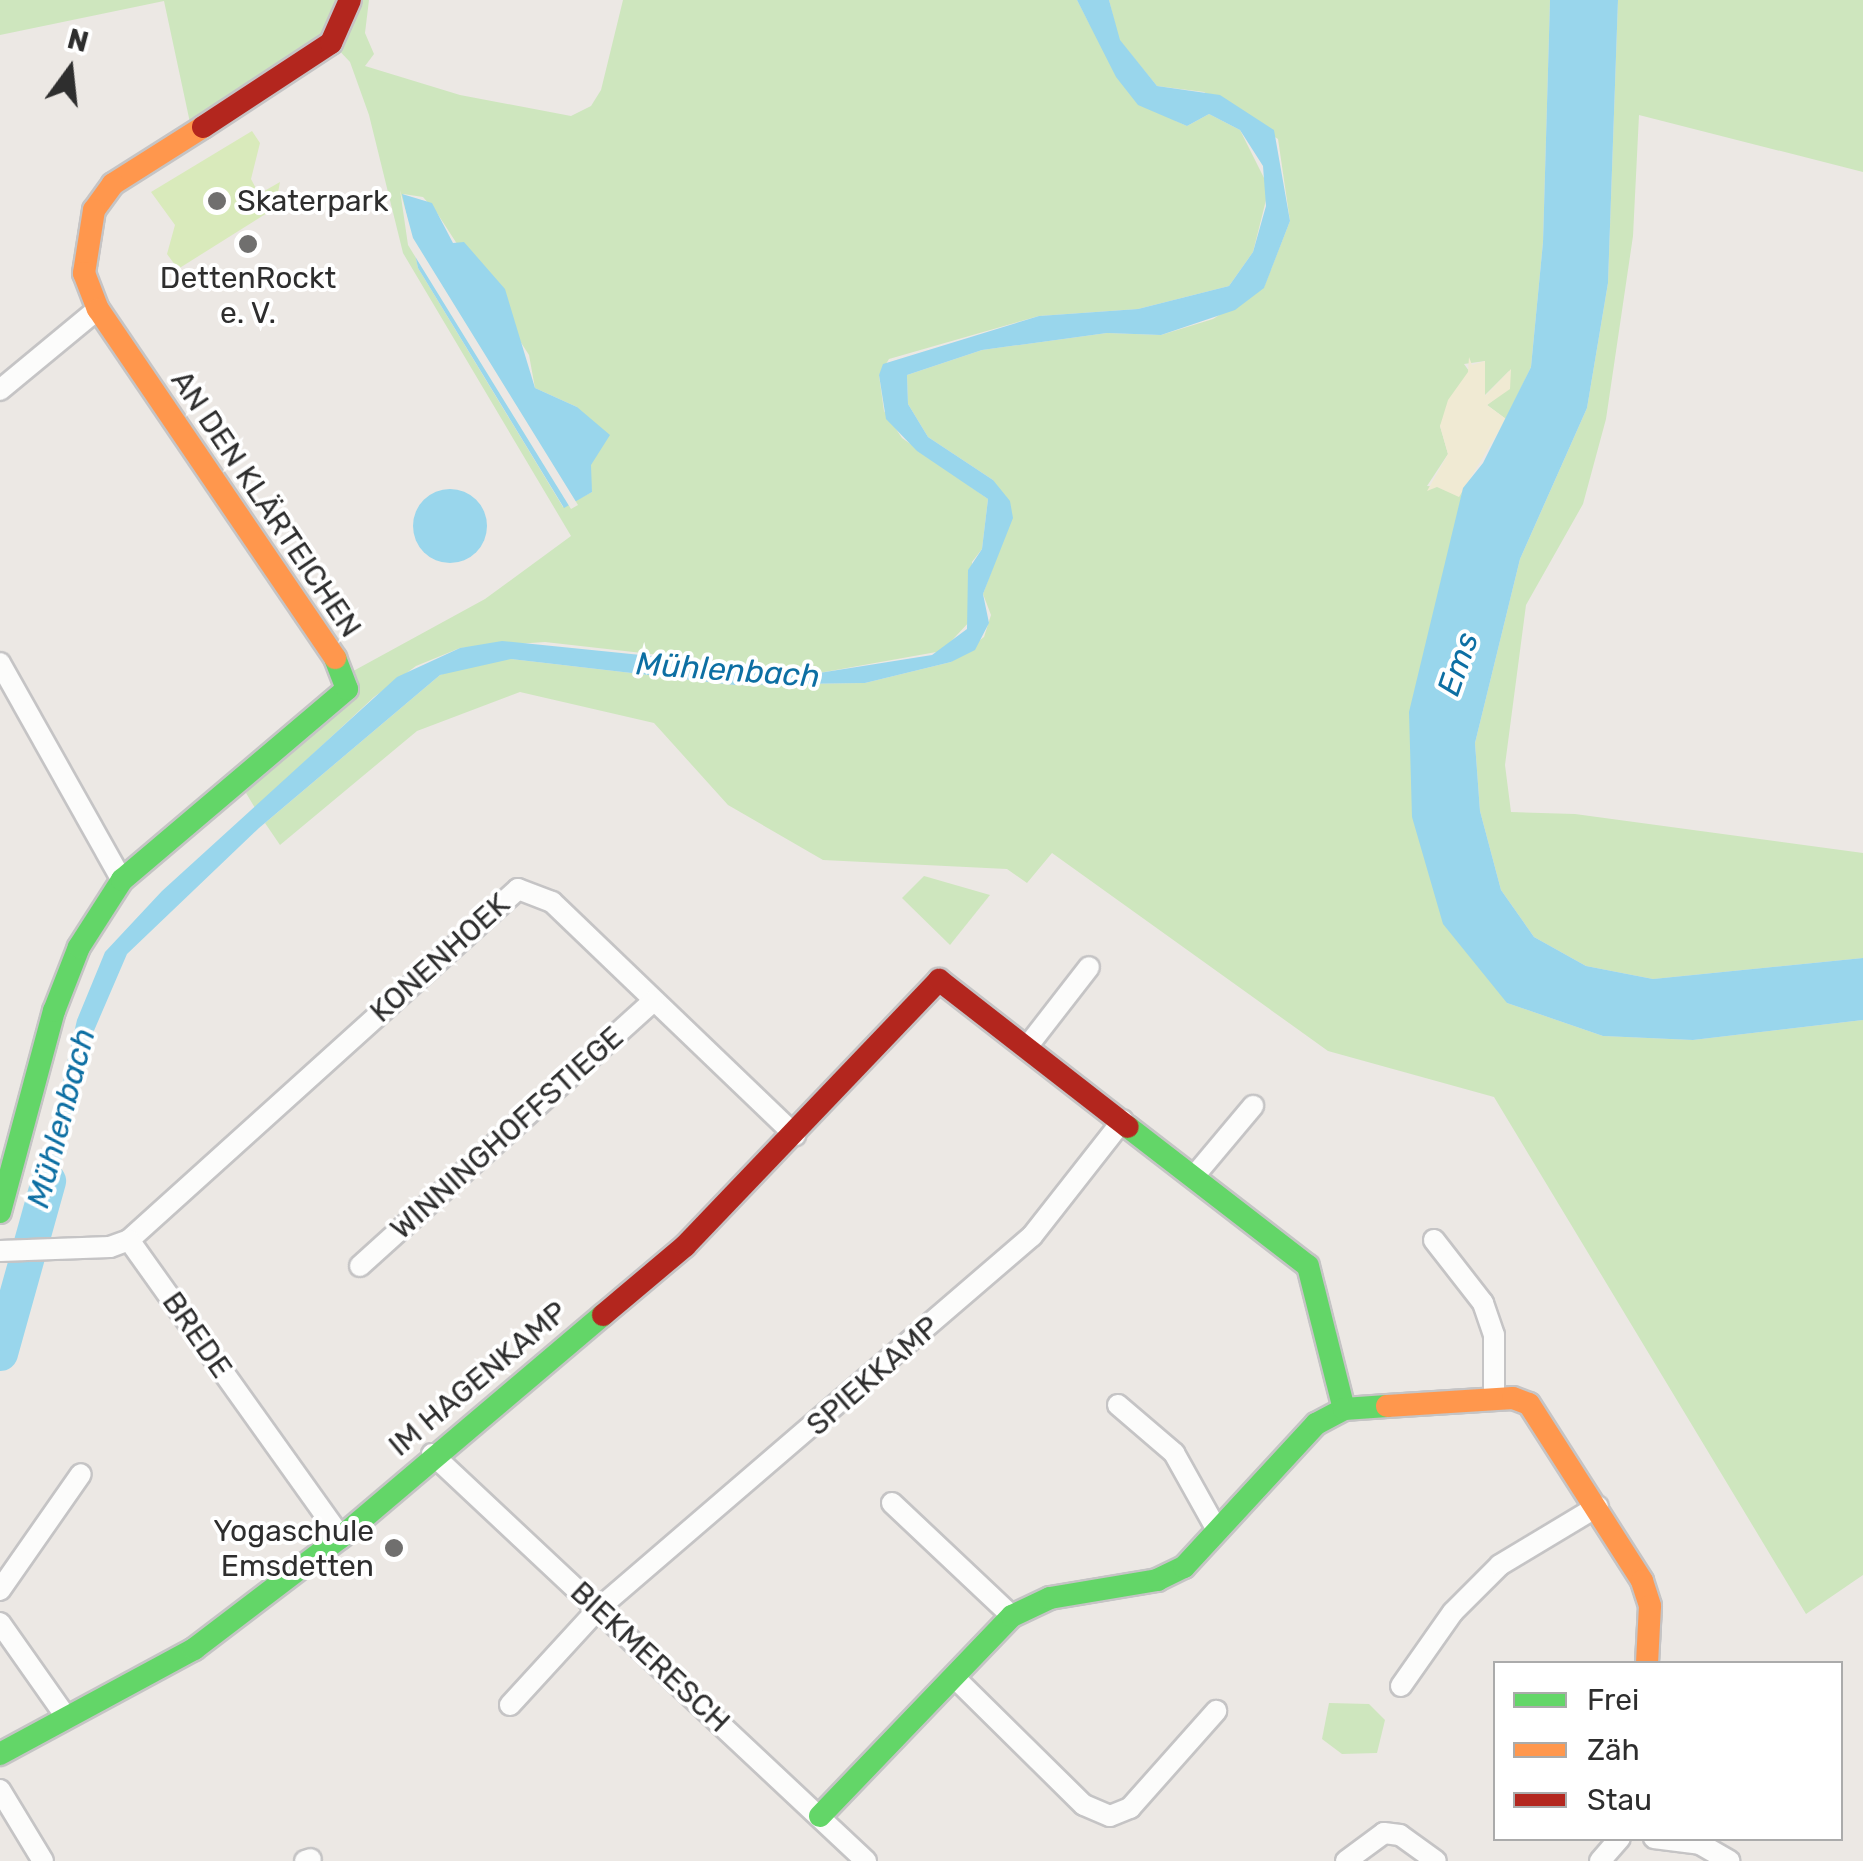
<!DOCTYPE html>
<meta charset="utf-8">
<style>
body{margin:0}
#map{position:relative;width:1863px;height:1861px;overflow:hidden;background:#ece8e4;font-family:Rubik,sans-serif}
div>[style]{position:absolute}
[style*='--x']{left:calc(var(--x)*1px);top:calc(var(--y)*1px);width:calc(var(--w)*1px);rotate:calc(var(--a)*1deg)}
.green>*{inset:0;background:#cee6be}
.sand>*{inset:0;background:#f0ead3}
.pitch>*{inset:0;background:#d9eabb}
.water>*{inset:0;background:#99d6ec}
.round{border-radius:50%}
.pier>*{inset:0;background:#ece8e4}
.river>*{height:35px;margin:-17.5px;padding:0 17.5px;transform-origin:17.5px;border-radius:17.5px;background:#99d6ec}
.roads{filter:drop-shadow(2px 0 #c5c4c5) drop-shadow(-2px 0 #c5c4c5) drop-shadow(0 2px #c5c4c5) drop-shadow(0 -2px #c5c4c5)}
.street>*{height:20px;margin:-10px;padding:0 10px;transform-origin:10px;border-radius:10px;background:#fcfcfb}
.fast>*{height:22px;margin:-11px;padding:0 11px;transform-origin:11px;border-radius:11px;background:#63d668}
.slow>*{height:22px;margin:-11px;padding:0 11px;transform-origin:11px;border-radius:11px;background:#ff974d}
.jam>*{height:22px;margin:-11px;padding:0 11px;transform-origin:11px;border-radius:11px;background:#b3261e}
.dots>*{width:28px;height:28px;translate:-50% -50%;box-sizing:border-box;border:5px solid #fff;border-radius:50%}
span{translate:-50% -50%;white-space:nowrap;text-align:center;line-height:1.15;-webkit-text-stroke:8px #fff;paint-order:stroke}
.poi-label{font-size:30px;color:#2e2e2e}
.left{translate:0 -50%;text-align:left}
.right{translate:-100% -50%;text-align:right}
.street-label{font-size:30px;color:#2e2e2e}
.water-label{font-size:32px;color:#0d6fa3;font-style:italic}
.legend{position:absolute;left:1493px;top:1661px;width:350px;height:180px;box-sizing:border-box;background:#fff;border:2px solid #ababab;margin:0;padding:12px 18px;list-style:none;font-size:30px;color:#2e2e2e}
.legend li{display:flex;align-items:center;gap:20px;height:50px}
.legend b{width:50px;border:2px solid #ababab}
.north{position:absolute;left:20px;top:20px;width:100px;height:100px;-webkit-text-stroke:8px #fff;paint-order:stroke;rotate:15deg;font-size:28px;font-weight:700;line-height:40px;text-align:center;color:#2e2e2e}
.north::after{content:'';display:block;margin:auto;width:35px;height:45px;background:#2e2e2e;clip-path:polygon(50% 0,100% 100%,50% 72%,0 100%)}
</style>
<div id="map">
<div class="green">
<i style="clip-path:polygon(evenodd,0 0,369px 0,365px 33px,374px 54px,365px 66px,460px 95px,571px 116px,591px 106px,601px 90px,623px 0,1077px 0,1089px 23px,1176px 121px,1187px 126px,1209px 114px,1240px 130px,1269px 188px,1253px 252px,1229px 286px,1138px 309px,1039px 316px,889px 359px,879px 375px,884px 411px,902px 438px,988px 499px,982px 549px,972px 562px,971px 620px,942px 651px,819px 673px,545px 642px,460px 648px,416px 666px,374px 697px,255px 808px,246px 793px,346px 675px,485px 599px,571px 536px,403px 253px,369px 115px,350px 62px,332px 43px,192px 132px,164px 1px,0 35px,0 0,403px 194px,423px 197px,437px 213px,529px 355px,535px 388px,577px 407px,592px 492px,563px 507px,418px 268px,403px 194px)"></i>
<i style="clip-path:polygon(1109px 0,1550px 0,1543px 242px,1531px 367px,1506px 419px,1487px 405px,1505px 391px,1509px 371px,1484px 396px,1485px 361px,1464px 364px,1469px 371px,1440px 426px,1448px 454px,1427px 486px,1463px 488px,1443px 588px,1507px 1003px,1603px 1036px,1693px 1040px,1863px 1020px,1863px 1575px,1806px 1614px,1494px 1097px,1328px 1051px,1052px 853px,1027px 883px,1007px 869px,823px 860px,728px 805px,654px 723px,520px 692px,417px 731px,280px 845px,265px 823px,440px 675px,472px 663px,511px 659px,735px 685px,865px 683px,951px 662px,984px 637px,991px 615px,983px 594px,1006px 532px,993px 480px,928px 437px,908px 404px,907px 375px,982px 350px,1107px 333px,1161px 335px,1213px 319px,1264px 287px,1290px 221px,1278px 139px,1204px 92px,1157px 86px,1119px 40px)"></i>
<i style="clip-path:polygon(1618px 0,1863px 0,1863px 172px,1639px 115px,1633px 236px,1606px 419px,1583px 504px,1526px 605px,1505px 765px,1511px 812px,1575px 814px,1863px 853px,1863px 958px,1653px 979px,1586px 966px,1534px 937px,1501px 890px,1480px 811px,1475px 743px,1520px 559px,1587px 408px,1608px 283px)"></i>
<i style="clip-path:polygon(924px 876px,990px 895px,950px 945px,902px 898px)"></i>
<i style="clip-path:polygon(1329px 1703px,1369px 1704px,1385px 1720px,1377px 1753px,1342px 1754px,1322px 1739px)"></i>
</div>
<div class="sand">
<i style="clip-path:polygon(1469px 357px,1472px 365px,1485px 361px,1485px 396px,1511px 369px,1510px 389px,1487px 405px,1506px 419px,1459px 497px,1437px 487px,1427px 491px,1448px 454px,1440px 426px,1448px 400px,1468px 372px)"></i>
</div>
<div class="pitch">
<i style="clip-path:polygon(252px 131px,260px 143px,251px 179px,259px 194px,280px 182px,275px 208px,178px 269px,167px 254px,175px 225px,151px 192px)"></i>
</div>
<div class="water">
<i style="clip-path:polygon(1077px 0,1109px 0,1120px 40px,1157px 86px,1220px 95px,1274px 130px,1290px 221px,1264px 288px,1235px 310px,1161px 335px,1107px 333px,982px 350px,907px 375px,908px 404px,928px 437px,993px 480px,1010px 501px,1013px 518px,983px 594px,989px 623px,975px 650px,951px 662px,865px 683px,735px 685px,511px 659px,440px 675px,259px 828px,127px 954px,84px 1054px,47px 1227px,29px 1226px,77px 1020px,105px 952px,162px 891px,397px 677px,460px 648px,502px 641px,819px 673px,932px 655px,967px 629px,968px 570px,982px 549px,988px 499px,917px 451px,886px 419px,879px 375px,883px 364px,1039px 316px,1138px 309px,1229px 286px,1253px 252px,1266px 206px,1263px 166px,1240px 130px,1209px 114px,1187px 126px,1138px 105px,1116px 77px)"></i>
<i style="clip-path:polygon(1550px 0,1618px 0,1608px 283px,1587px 408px,1520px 559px,1475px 743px,1480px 811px,1501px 890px,1534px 937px,1586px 966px,1653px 979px,1863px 958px,1863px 1020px,1693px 1040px,1603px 1036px,1507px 1003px,1443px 924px,1412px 817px,1409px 712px,1463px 488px,1483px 463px,1531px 367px,1543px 242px)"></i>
<i style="clip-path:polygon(402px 194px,432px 203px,453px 243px,464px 242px,505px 289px,535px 388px,577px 407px,610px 435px,591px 465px,592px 492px,564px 508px,418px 268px)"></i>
<i class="round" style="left:413px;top:489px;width:74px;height:74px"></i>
</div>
<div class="pier">
<i style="clip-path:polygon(400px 190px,413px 238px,578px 505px,571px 509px,408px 245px)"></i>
</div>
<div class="river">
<i style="--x:0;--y:1353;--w:179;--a:-74.4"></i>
</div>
<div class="roads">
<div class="street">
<i style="--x:0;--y:390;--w:127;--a:-39.6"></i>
<i style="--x:0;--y:663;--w:249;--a:60.7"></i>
<i style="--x:1027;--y:1047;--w:101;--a:-52.2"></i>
<i style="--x:1196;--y:1174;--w:89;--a:-50"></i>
<i style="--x:129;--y:1240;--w:524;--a:-42.06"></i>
<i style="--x:518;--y:889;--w:36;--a:21"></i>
<i style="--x:552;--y:902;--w:337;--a:43.8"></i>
<i style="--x:1434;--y:1240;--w:80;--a:52.1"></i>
<i style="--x:1483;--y:1303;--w:34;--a:71"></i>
<i style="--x:1494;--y:1335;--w:63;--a:90"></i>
<i style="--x:0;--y:1251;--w:110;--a:-2.1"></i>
<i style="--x:110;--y:1247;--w:20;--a:-20"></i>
<i style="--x:129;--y:1240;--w:365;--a:54.5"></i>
<i style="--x:360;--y:1266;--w:395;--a:-42.1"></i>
<i style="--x:1118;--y:1405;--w:74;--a:40.6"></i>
<i style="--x:1174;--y:1453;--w:86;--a:60.8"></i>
<i style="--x:432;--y:1454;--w:595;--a:43.16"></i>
<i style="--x:892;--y:1503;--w:165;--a:43.3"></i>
<i style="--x:0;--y:1590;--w:141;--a:-55.1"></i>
<i style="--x:0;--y:1623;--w:115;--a:54.9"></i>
<i style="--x:954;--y:1677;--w:182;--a:44.6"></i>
<i style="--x:1084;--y:1805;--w:28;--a:23"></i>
<i style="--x:1110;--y:1816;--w:22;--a:-22"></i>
<i style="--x:1130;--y:1808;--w:130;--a:-48.4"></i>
<i style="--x:1401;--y:1686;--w:90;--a:-54.9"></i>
<i style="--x:1453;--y:1612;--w:66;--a:-45"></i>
<i style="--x:1500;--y:1565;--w:114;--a:-31"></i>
<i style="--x:510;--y:1705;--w:130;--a:-47.5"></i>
<i style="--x:598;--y:1609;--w:572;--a:-40.68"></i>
<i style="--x:1032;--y:1236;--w:147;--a:-51.9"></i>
<i style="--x:0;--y:1790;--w:83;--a:58.8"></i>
<i style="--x:1654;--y:1838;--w:46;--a:7.4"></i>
<i style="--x:1700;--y:1844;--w:34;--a:30"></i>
<i style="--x:305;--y:1861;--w:6;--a:-18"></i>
<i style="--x:1346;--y:1861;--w:47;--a:-36.4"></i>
<i style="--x:1384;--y:1833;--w:16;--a:7"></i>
<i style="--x:1400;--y:1835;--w:44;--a:35.8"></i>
<i style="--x:1600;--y:1861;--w:30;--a:-49"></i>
</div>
<div class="fast">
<i style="--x:1128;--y:1127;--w:227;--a:37.7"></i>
<i style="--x:1308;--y:1266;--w:147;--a:75.9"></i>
<i style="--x:0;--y:1212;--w:208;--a:-75"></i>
<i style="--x:54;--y:1011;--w:69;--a:-68.7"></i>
<i style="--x:79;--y:947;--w:80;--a:-57.3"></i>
<i style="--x:122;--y:880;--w:295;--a:-40.3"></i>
<i style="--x:347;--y:689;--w:33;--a:-111"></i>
<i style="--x:0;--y:1754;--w:221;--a:-28.4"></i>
<i style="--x:194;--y:1649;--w:185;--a:-37.3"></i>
<i style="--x:341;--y:1537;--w:343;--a:-40.3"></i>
<i style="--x:820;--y:1816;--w:277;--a:-46.2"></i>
<i style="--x:1012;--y:1616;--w:42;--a:-25.3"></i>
<i style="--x:1050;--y:1598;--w:109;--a:-9.5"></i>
<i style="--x:1157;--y:1580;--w:30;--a:-26"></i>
<i style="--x:1184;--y:1567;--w:195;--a:-47.3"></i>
<i style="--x:1316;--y:1424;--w:32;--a:-28"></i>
<i style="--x:1344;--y:1409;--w:43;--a:-4"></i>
</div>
<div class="slow">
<i style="--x:203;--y:127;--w:107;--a:147.7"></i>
<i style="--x:113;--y:184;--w:32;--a:126"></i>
<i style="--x:94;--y:210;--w:64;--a:99"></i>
<i style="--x:84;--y:273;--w:39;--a:69"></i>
<i style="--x:98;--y:309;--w:422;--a:55.8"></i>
<i style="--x:1387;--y:1406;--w:126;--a:-3.6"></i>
<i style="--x:1513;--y:1398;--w:17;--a:21"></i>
<i style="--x:1529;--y:1404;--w:210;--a:57.4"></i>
<i style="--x:1642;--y:1581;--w:26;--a:72"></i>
<i style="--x:1650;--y:1606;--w:58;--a:93"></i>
</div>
<div class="jam">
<i style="--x:203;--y:127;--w:153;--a:-33.3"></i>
<i style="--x:331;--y:43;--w:47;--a:-66.2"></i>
<i style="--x:603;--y:1315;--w:107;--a:-40.1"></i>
<i style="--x:685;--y:1246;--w:368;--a:-46.3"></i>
<i style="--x:939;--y:980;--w:239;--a:37.9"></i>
</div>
</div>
<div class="dots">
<i style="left:217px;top:201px;background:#706f6e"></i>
<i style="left:248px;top:244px;background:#706f6e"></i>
<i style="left:394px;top:1548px;background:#706f6e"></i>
</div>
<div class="poi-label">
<span class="left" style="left:237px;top:201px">Skaterpark</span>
<span style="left:248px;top:295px">DettenRockt<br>e. V.</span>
<span class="right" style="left:374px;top:1548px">Yogaschule<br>Emsdetten</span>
</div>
<div class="street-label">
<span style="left:266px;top:504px;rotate:56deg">AN DEN KLÄRTEICHEN</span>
<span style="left:440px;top:958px;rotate:-42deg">KONENHOEK</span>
<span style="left:507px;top:1133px;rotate:-42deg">WINNINGHOFFSTIEGE</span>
<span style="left:197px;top:1335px;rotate:55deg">BREDE</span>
<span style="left:873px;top:1376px;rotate:-41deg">SPIEKKAMP</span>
<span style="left:478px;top:1379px;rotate:-40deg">IM HAGENKAMP</span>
<span style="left:650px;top:1657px;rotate:43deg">BIEKMERESCH</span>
</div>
<div class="water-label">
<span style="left:1458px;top:664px;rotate:-71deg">Ems</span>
<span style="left:728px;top:670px;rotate:4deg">Mühlenbach</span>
<span style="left:61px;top:1118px;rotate:-75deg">Mühlenbach</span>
</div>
<ul class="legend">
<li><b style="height:12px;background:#63d668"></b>Frei</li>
<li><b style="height:12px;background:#ff974d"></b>Zäh</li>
<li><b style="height:12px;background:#b3261e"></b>Stau</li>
</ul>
<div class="north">N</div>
</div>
